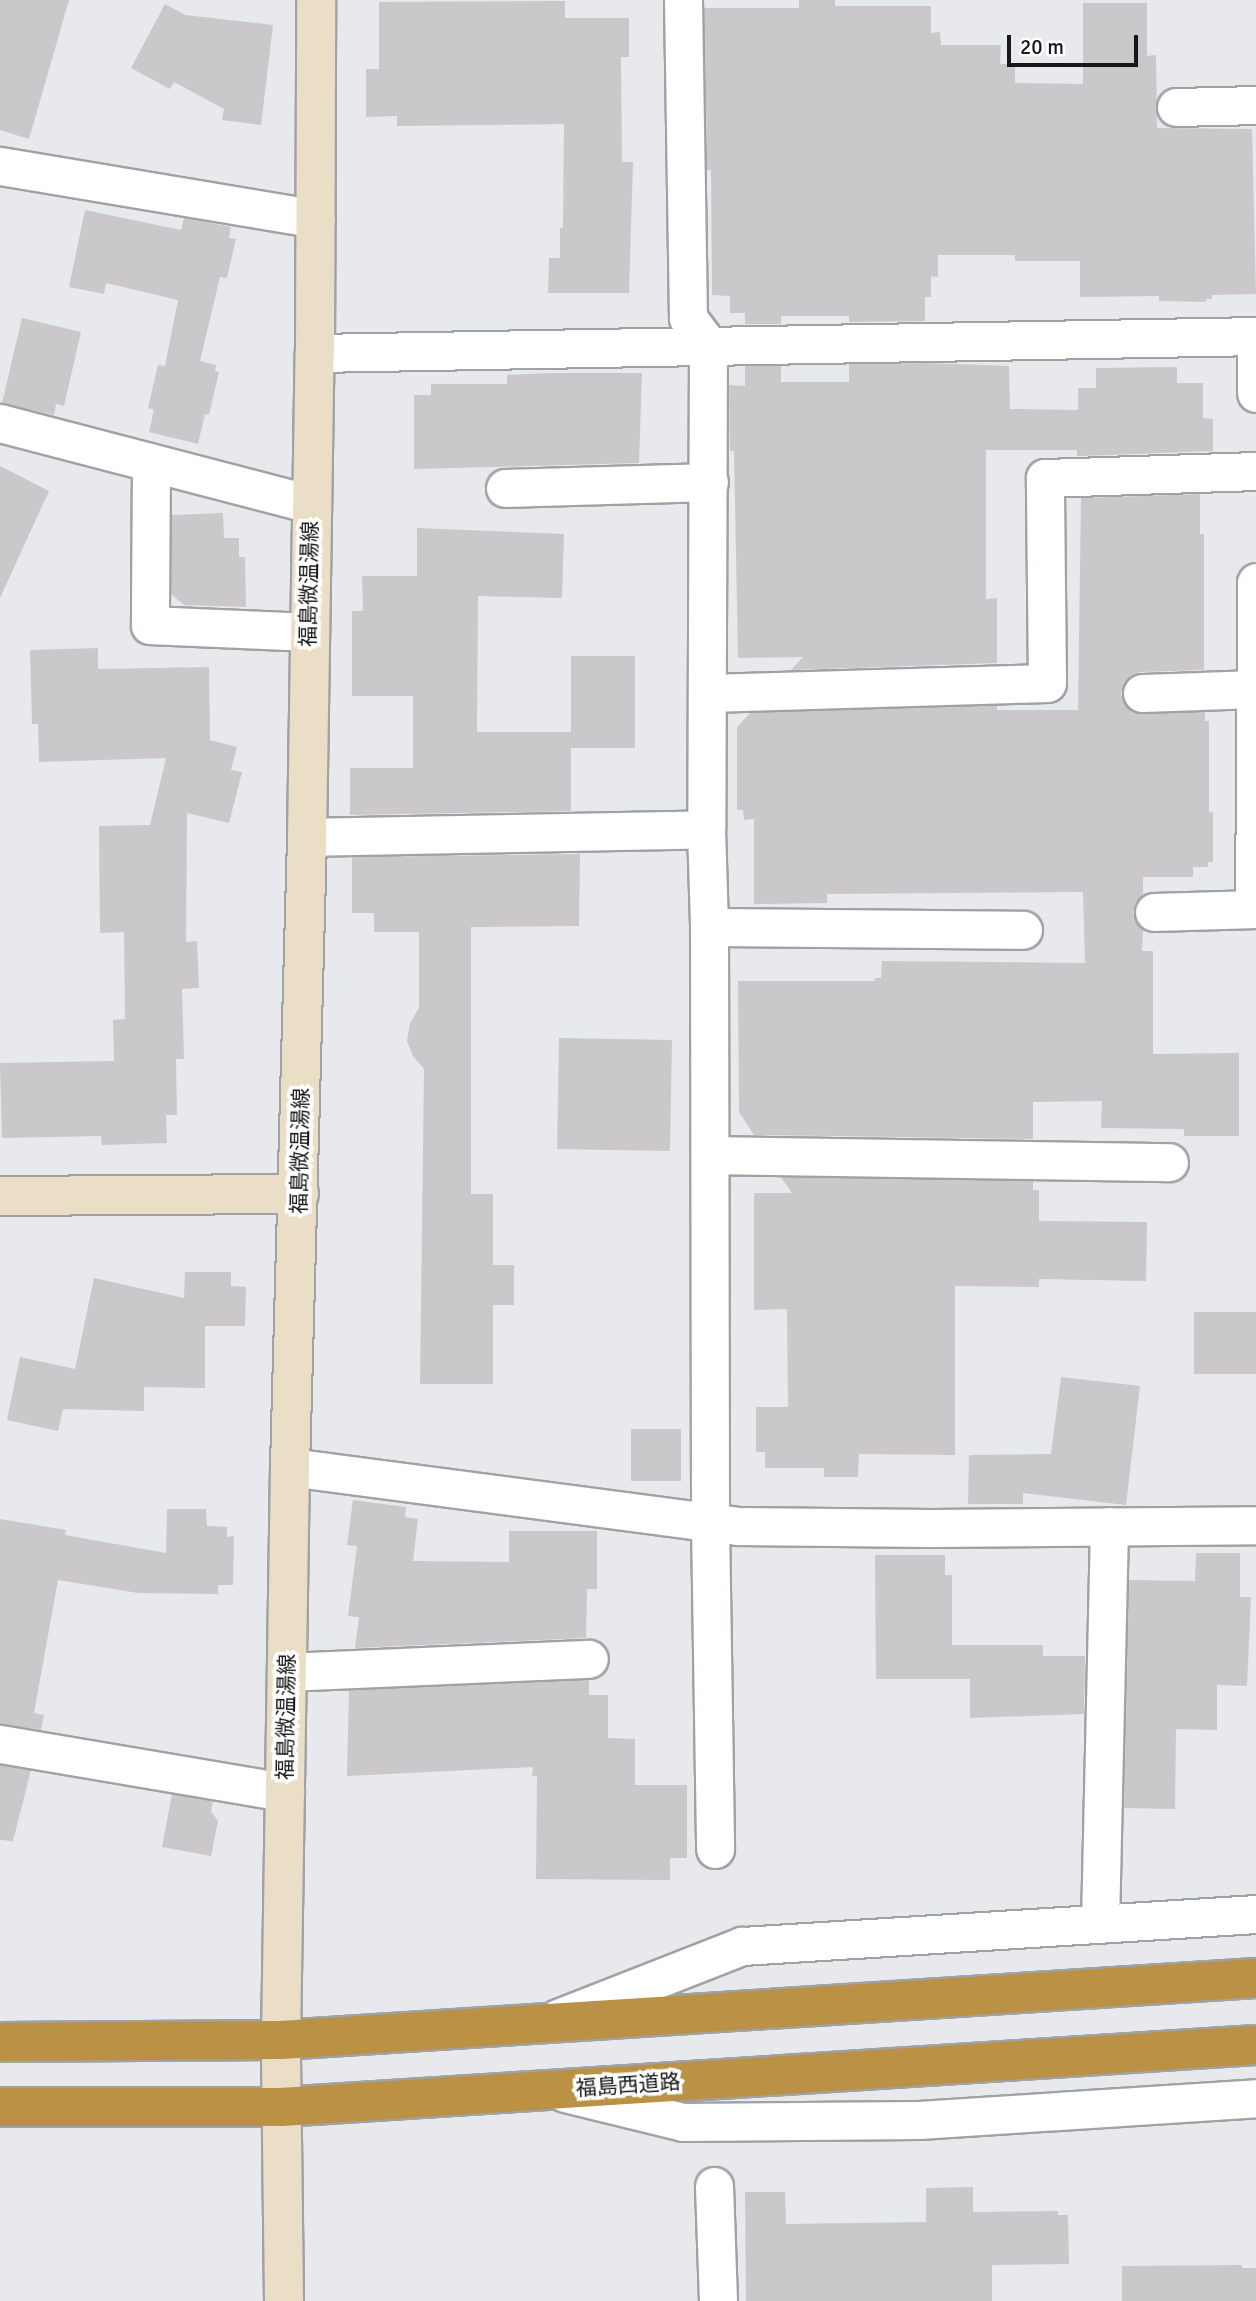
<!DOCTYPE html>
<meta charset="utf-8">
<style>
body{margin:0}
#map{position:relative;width:1256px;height:2301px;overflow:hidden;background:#e7e9ec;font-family:Signika,"Noto Sans JP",sans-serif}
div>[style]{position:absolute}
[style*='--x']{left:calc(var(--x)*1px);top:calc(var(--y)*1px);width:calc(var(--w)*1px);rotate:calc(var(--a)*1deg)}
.building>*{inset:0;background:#cac8cb;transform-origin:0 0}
.roads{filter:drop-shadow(2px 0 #a0a2a5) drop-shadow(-2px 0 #a0a2a5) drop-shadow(0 2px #a0a2a5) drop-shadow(0 -2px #a0a2a5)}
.street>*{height:37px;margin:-18.5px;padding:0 18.5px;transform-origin:18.5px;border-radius:18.5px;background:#fff}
.secondary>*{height:38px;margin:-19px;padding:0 19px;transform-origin:19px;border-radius:19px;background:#ebdec7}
.highway>*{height:38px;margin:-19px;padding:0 19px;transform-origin:19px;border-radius:19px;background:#bb9245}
span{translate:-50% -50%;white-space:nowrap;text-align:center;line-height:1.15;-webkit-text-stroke:7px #fff;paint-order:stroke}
.street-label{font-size:21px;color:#171819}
.scale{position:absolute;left:1007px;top:35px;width:131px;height:32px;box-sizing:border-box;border:4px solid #171819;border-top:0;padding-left:9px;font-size:21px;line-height:24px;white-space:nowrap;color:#171819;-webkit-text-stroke:5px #fff;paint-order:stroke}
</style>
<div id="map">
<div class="building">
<i style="clip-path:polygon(0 0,69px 0,29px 139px,0 130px)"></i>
<i style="clip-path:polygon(799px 0,835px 0,835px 6px,931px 6px,931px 33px,940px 32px,941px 45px,1001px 45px,1000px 64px,1015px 64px,1015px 83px,1083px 84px,1083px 3px,1147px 3px,1147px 56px,1156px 55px,1157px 128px,1252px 129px,1256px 294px,1212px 295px,1212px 299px,1206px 299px,1206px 302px,1159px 301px,1159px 296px,1080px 297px,1080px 261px,1015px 261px,1015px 255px,938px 255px,938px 277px,931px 276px,931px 297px,925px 297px,925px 321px,849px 322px,849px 316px,781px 316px,781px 324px,745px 324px,745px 313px,730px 313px,730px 296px,712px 295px,711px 170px,707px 170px,704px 8px,799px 8px)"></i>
<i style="clip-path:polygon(565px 1px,565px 18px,629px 18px,629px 57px,621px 57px,622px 162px,633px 162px,629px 293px,548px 293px,549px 258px,560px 258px,560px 228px,563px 228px,564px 124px,397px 126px,397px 116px,366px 117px,366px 69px,379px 69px,379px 2px)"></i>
<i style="clip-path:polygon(165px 4px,185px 15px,273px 25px,261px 125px,222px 120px,224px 109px,174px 82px,170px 89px,131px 68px)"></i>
<i style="clip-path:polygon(85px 210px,181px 230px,184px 218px,231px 227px,229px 238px,236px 239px,227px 278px,220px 277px,200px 361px,216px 365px,215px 371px,219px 372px,209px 415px,205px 414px,198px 444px,149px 432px,154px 410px,148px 408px,158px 365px,165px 366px,178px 300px,106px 283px,104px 294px,69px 287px)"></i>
<i style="clip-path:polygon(22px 318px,81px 332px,64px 406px,56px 404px,54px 415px,2px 403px)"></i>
<i style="clip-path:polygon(926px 363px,1009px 366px,1010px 409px,1078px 410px,1078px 388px,1096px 388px,1096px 368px,1177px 367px,1177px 383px,1203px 383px,1203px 418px,1213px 419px,1213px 451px,1081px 456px,1077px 456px,1077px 450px,986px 450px,986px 599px,997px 598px,997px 663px,791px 670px,803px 657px,738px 658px,734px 451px,730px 451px,729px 385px,745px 386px,745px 366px,781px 366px,781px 382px,849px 382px,849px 364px)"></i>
<i style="clip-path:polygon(548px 373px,642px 373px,639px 463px,414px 469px,414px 395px,431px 395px,431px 384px,507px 384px,507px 375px)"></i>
<i style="clip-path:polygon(0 466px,49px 491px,0 598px)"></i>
<i style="clip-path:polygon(1200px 494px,1200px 534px,1204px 534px,1204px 670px,1141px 672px,1131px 675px,1124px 683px,1121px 694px,1125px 705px,1132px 711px,1142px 714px,1205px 712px,1205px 721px,1209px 721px,1209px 812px,1213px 812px,1213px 862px,1208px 862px,1208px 867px,1193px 867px,1193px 877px,1143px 877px,1143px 894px,1135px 903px,1133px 913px,1143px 929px,1142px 951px,1153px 951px,1153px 1054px,1239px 1053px,1239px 1136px,1184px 1136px,1184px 1129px,1101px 1128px,1102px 1101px,1033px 1102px,1033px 1139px,754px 1135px,739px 1112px,738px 981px,875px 981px,875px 978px,881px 978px,882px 961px,1085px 963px,1083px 892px,827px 894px,827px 903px,754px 904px,754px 819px,744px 820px,743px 810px,737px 810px,737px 727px,750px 713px,997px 705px,997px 710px,1078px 710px,1081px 498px)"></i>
<i style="clip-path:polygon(223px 513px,224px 538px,239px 538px,239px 557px,245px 557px,246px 607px,184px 605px,171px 594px,172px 515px)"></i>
<i style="clip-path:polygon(417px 528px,564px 534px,562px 598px,478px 596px,477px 732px,571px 732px,571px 811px,350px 815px,350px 768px,413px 768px,413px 696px,352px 696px,352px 611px,363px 611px,362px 576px,417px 576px)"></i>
<i style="clip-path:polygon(98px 648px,98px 669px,209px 667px,210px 740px,237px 747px,231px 770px,242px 772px,229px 823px,187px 813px,186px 942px,197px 941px,199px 988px,182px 989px,184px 1059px,176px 1059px,177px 1115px,166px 1115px,167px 1143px,102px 1145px,101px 1136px,2px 1138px,0 1063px,114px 1061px,113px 1020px,125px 1019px,124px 932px,100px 933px,99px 826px,150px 825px,166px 758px,39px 762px,38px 724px,32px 724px,30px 650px)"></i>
<i style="left:571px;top:656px;width:64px;height:92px"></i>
<i style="clip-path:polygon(580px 854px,579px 926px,471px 927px,471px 1194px,493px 1194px,493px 1265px,514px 1265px,514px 1305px,493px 1305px,493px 1384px,420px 1384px,424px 1069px,413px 1056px,407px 1041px,410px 1023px,419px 1008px,419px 932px,374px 932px,374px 913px,352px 913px,352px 857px)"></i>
<i style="left:559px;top:1038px;width:113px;height:111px;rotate:1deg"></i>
<i style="clip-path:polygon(781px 1177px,1033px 1181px,1033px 1190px,1039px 1190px,1039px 1221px,1147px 1222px,1146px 1281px,1039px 1279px,1039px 1287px,955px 1286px,955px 1455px,859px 1454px,858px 1477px,824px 1477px,824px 1468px,765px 1468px,765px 1452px,756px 1452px,756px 1407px,788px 1407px,787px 1309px,754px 1310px,754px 1193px,792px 1193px)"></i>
<i style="clip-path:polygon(185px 1272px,231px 1272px,231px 1286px,246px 1287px,245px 1326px,205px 1326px,205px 1388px,144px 1387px,144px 1411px,63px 1409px,58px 1431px,7px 1420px,20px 1357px,75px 1369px,94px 1278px,184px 1298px)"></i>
<i style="left:1256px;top:1312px;width:62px;height:62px;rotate:90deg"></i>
<i style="clip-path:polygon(1061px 1377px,1140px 1386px,1126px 1505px,1023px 1493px,1023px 1504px,968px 1504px,969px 1455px,1051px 1454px)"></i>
<i style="left:631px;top:1429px;width:50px;height:52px"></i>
<i style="clip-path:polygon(353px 1500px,406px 1507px,405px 1517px,418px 1519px,413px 1561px,509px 1562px,509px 1531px,597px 1531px,597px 1589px,587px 1589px,586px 1638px,355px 1648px,359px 1617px,348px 1616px,357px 1546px,347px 1545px)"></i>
<i style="clip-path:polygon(167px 1509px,206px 1509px,207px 1526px,227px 1527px,227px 1537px,234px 1536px,233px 1585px,218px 1585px,218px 1594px,138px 1593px,58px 1580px,34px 1713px,44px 1715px,41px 1730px,0 1724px,0 1519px,66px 1530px,65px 1535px,166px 1553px)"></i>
<i style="clip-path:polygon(1196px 1553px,1240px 1553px,1240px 1597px,1251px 1597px,1247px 1686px,1217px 1685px,1217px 1730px,1176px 1729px,1175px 1809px,1124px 1808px,1129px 1580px,1195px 1581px)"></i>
<i style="clip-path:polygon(875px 1555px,945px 1555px,945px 1575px,952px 1575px,952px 1645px,1043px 1645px,1043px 1656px,1085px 1656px,1084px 1714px,970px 1718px,970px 1679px,876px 1679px)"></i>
<i style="clip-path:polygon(589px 1680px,589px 1695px,608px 1695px,608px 1738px,635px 1739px,635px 1785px,687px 1785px,687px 1858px,670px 1858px,670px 1880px,536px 1879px,537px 1776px,532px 1776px,533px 1767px,347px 1776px,349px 1690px)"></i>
<i style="clip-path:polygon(0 1765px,31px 1770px,13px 1841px,0 1840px)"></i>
<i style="clip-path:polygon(172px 1794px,213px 1801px,211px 1811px,218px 1821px,211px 1856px,162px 1847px)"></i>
<i style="clip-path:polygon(973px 2187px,973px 2212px,1058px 2211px,1058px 2215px,1068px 2215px,1069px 2264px,992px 2265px,992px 2301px,746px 2301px,745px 2192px,785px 2192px,786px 2224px,926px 2222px,926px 2188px)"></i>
<i style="clip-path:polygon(1242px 2265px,1242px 2268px,1256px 2268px,1256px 2301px,1122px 2301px,1122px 2266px)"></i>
</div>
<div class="roads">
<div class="street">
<i style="--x:683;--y:0;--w:318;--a:89.1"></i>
<i style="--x:688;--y:318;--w:34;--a:53"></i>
<i style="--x:708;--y:345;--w:484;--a:90.2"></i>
<i style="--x:706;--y:829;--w:98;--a:88.2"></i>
<i style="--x:709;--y:927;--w:596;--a:89.9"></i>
<i style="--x:710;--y:1523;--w:326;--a:89.1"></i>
<i style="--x:1176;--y:107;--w:80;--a:-1.4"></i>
<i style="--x:0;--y:166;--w:320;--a:9.5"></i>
<i style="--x:1256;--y:336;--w:57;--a:90"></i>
<i style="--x:315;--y:353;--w:941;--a:-1.03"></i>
<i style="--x:0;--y:423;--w:321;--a:14.6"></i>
<i style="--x:151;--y:465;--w:160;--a:90.4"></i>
<i style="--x:150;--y:625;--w:159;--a:2.5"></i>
<i style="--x:505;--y:488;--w:204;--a:-1.7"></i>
<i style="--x:709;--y:693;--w:338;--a:-1.7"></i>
<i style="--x:1047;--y:683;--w:205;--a:-90.6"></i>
<i style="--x:1045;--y:478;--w:211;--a:-1.9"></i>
<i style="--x:1142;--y:693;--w:113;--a:-2"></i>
<i style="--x:307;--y:837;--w:399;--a:-1.1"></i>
<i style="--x:1254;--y:909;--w:327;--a:-89.6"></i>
<i style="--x:1154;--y:912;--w:102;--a:-1.7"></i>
<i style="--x:709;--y:927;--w:314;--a:0.5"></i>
<i style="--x:710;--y:1155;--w:459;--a:0.9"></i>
<i style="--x:290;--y:1467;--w:452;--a:7.5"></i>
<i style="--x:738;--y:1526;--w:192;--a:0.6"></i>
<i style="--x:930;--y:1528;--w:326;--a:-0.5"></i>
<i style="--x:287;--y:1672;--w:302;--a:-2.5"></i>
<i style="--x:0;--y:1744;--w:289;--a:9.6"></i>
<i style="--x:1100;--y:1924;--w:398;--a:-88.7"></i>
<i style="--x:558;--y:2018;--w:198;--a:-21.4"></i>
<i style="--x:742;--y:1946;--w:515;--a:-3.56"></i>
<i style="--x:565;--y:2093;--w:122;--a:13.8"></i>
<i style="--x:683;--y:2122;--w:236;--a:-0.5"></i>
<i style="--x:919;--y:2120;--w:338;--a:-3.7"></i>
<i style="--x:714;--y:2186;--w:115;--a:88"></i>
</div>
<div class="secondary">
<i style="--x:0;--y:1196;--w:299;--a:-0.4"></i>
<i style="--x:284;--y:2301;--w:261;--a:-90.7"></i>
<i style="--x:281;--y:2040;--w:573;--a:-89.1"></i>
<i style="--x:290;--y:1467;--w:630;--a:-88.45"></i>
<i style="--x:307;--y:837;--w:484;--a:-89.1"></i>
<i style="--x:315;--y:353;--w:353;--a:-89.8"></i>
</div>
<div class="highway">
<i style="--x:0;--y:2042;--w:281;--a:-0.4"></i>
<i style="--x:281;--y:2040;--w:977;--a:-3.64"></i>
<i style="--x:0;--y:2107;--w:281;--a:0"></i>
<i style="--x:281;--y:2107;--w:977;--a:-3.64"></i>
</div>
</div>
<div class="street-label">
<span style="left:309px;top:584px;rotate:-89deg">福島微温湯線</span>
<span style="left:300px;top:1151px;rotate:-89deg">福島微温湯線</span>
<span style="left:286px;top:1717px;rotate:-89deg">福島微温湯線</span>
<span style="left:628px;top:2085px;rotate:-4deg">福島西道路</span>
</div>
<div class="scale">20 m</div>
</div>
